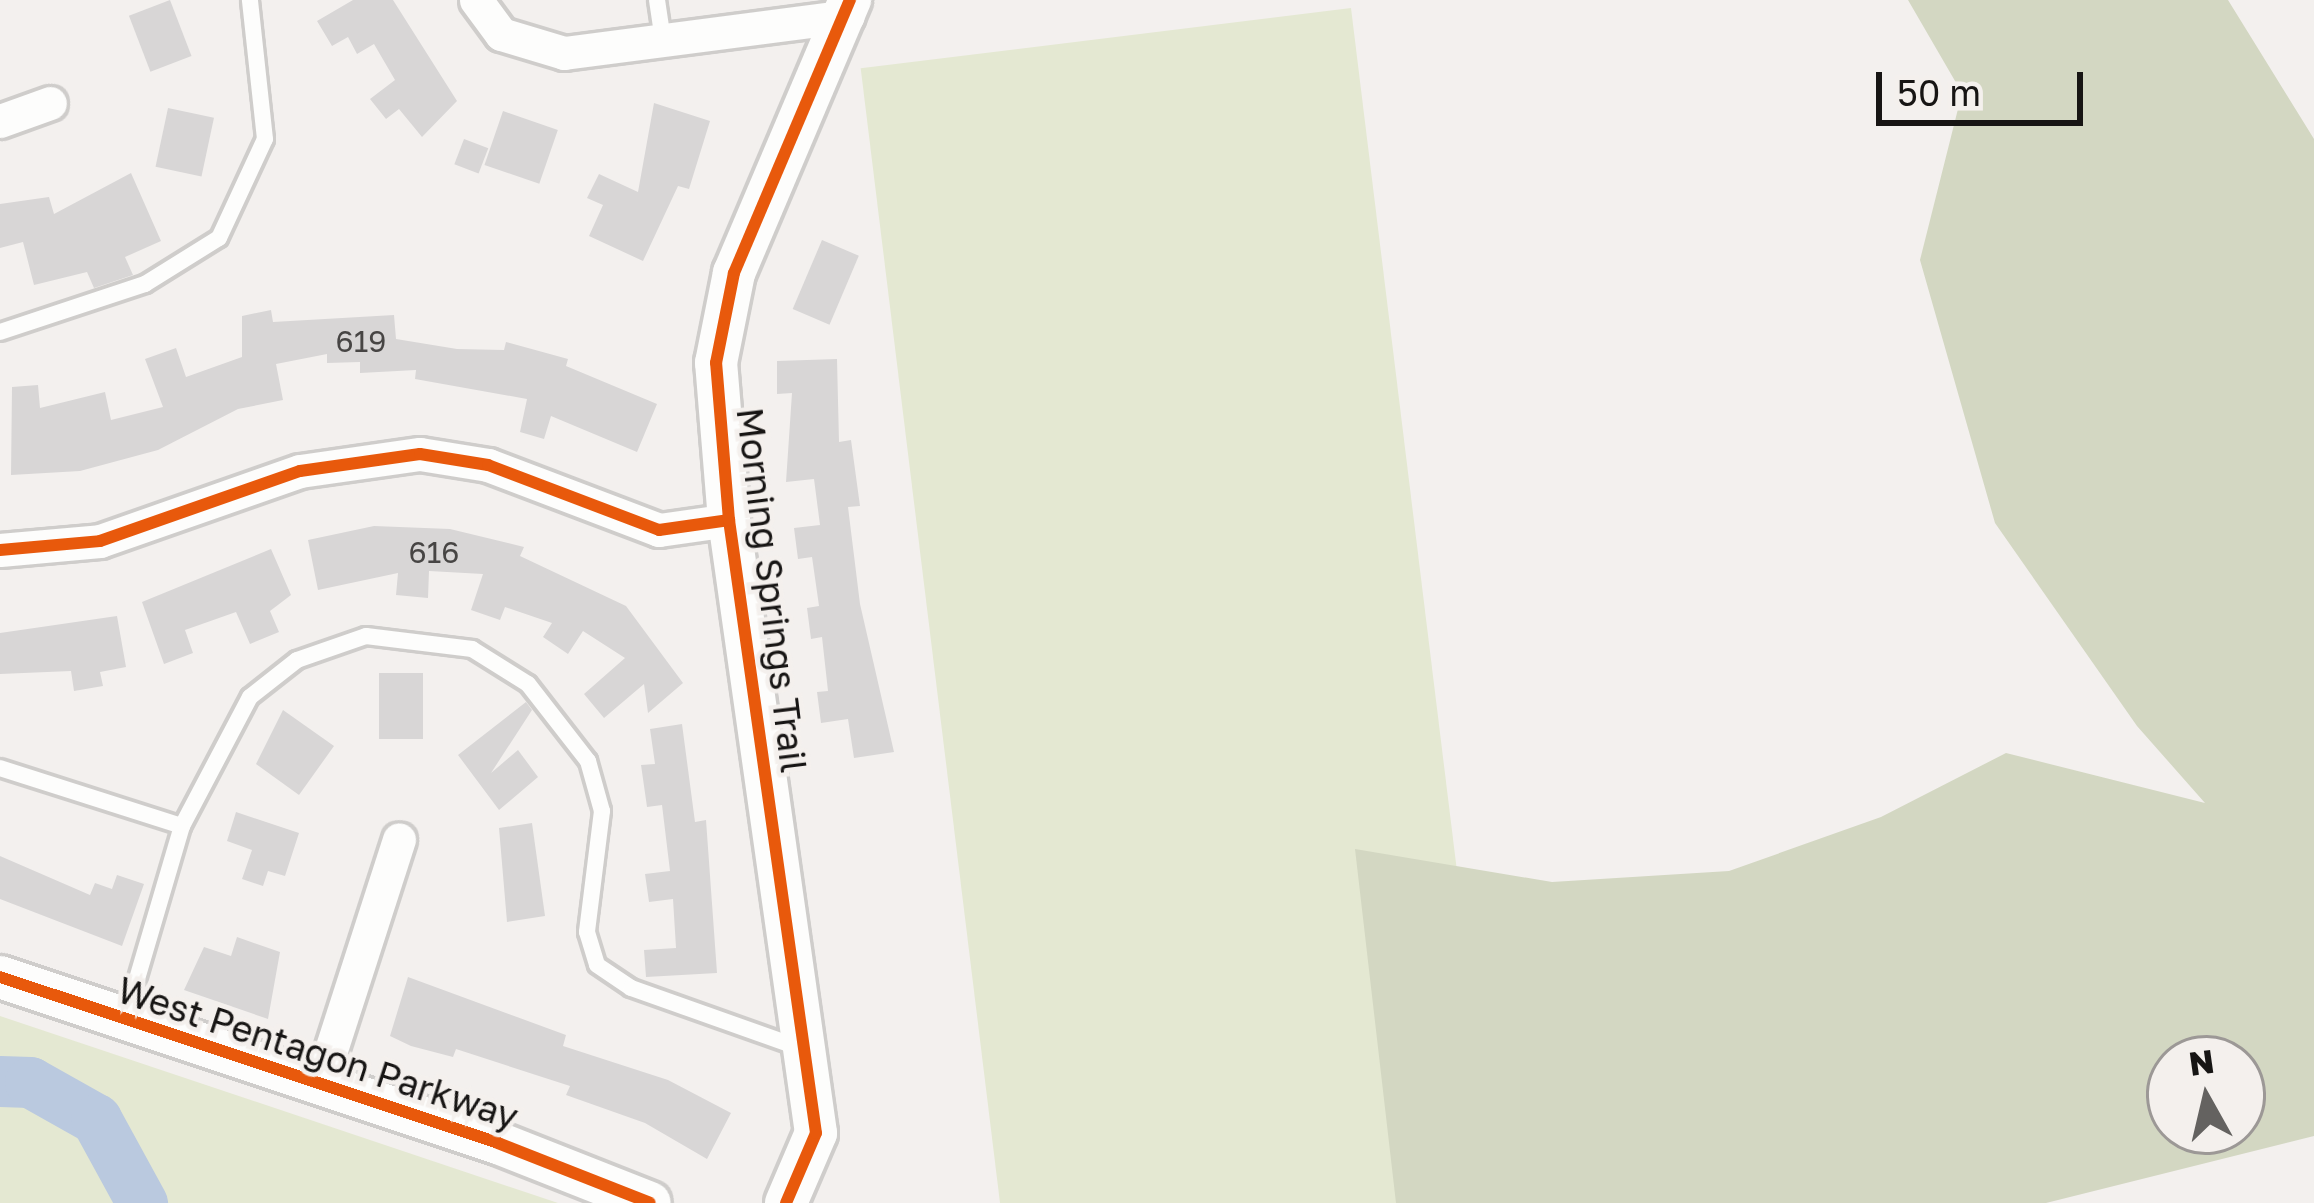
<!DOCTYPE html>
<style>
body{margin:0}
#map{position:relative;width:2314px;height:1203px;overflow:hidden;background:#f3f0ee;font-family:"Golos Text",sans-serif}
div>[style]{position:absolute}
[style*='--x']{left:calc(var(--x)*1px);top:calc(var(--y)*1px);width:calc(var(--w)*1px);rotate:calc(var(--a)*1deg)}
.green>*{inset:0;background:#e4e8d2;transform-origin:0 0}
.forest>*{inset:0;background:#d3d7c2}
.river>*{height:51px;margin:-25.5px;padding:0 25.5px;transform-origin:25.5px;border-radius:25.5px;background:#bac9df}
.building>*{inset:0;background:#d8d6d6;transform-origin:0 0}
.roads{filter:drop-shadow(3px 0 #cfcdcb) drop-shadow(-3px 0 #cfcdcb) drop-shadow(0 3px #cfcdcb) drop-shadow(0 -3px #cfcdcb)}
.service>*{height:16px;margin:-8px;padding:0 8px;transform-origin:8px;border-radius:8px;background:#fdfdfc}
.minor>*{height:33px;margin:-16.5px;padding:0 16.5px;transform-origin:16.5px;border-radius:16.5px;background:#fdfdfc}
.tertiary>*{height:42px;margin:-21px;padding:0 21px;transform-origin:21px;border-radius:21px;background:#fdfdfc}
.cycleway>*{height:12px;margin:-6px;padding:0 6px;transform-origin:6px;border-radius:6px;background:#e8590c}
span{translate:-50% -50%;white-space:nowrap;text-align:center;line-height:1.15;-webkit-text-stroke:9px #f4f0ed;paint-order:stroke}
.number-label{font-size:30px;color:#474544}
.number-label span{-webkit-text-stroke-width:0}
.street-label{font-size:36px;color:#171514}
.north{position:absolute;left:2146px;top:1035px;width:120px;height:120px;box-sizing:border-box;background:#f4f0ed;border:3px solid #9c9896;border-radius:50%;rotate:352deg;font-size:33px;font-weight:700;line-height:48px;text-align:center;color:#171514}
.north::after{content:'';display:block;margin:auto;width:42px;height:54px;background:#646260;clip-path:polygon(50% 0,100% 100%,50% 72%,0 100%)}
.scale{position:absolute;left:1876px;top:72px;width:207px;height:54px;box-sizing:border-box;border:6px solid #171514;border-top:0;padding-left:15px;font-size:36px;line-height:42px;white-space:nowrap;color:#171514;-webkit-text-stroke:9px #f4f0ed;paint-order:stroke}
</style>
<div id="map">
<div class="green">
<i style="left:1351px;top:8px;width:1205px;height:494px;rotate:83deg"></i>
<i style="clip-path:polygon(0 1016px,558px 1203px,0 1203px)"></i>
</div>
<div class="forest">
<i style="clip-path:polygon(evenodd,1908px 0,2228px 0,2314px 139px,2314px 1136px,2046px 1203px,1396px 1203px,1355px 849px,1552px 882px,1729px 871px,1881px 817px,2006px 753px,2205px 803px,2137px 726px,1995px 523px,1920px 260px,1962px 93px,1908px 0,2170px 1059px,2242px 1059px,2242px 1131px,2170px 1131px,2170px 1059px)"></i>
</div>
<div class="river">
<i style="--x:0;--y:1081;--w:30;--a:2"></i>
<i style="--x:30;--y:1082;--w:76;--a:29.3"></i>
<i style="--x:96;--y:1119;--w:96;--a:61.3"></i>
</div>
<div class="building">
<i style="left:170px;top:0;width:60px;height:44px;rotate:69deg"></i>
<i style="clip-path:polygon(353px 0,393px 0,457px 101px,422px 137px,399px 109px,386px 119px,370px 99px,395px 80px,374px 44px,357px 54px,348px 37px,332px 46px,317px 21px)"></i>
<i style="clip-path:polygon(654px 103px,710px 121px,689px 189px,678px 186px,643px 261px,589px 236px,603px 205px,587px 198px,599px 174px,638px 192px)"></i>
<i style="left:168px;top:108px;width:47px;height:60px;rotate:12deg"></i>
<i style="left:503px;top:111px;width:58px;height:57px;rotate:19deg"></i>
<i style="left:464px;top:139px;width:26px;height:27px;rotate:21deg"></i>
<i style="clip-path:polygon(131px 173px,161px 241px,125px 257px,133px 275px,94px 288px,87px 272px,34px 285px,23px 242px,0 248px,0 204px,49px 197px,54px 214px)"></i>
<i style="left:822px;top:240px;width:40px;height:75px;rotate:23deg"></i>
<i style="clip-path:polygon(271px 310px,273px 322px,394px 315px,396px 339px,457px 349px,504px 350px,506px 342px,568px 359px,566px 366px,657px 404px,637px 452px,551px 416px,544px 439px,520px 432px,527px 399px,415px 379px,416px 370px,360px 373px,360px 362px,327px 363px,327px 354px,276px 364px,283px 400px,238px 409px,158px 450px,80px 471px,11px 475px,12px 387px,38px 385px,40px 408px,105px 392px,111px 420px,163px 407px,145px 359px,176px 348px,186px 377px,242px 357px,242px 316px)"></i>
<i style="clip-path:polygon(837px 359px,839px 442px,851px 440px,860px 506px,848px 507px,860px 604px,894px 752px,854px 758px,848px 719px,821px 723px,817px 692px,828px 691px,822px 637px,811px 639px,807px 608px,819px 606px,812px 557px,798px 559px,794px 528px,820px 525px,814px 479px,786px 482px,792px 393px,777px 394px,777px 361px)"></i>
<i style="clip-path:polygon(374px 526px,450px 529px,524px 547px,520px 556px,626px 606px,683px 683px,648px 713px,644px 684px,604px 718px,584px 694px,625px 658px,583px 631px,568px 654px,543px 637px,552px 623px,505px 607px,500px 620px,471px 610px,483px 574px,429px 571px,428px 598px,396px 595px,398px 573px,318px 590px,308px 540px)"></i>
<i style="clip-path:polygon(271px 549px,291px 595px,270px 611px,279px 632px,250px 644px,236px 612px,185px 630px,193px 653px,164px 664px,142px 602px)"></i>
<i style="clip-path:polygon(117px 616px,126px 667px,100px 672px,103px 686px,74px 691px,71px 671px,0 674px,0 633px)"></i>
<i style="left:379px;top:673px;width:44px;height:66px"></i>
<i style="clip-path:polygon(526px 702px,532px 710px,491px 773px,518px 750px,538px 777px,499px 810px,458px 755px)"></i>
<i style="clip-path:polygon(283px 710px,334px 746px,299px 795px,256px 764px)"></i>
<i style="clip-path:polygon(682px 724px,695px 822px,706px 820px,717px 973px,646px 977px,644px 950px,676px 948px,673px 899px,649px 902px,645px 874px,670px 871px,662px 805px,647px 807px,641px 765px,655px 764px,650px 729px)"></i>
<i style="clip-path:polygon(236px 812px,299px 833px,285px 876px,268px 871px,263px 886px,242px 879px,252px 850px,227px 841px)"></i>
<i style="clip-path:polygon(532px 823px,545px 916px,507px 922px,499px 828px)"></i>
<i style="clip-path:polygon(0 856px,90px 895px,95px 883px,112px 889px,117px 875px,144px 884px,122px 946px,0 899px)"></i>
<i style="clip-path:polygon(237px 937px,280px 952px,268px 1019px,184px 990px,204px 947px,231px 956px)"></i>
<i style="clip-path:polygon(408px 977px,566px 1035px,563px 1046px,668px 1080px,731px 1113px,707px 1159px,645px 1123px,566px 1095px,570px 1086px,456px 1049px,453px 1057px,411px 1046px,390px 1036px)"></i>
</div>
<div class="roads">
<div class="service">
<i style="--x:657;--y:0;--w:40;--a:81.5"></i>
<i style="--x:0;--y:332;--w:153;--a:-18.3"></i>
<i style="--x:145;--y:284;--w:87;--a:-31.9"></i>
<i style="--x:219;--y:238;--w:109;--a:-65.1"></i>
<i style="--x:265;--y:139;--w:140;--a:-96.2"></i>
<i style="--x:0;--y:768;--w:191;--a:17.7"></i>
<i style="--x:182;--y:826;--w:198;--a:106.4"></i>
<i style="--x:182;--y:826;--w:146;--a:-62.2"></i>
<i style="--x:250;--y:697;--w:60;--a:-38.2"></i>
<i style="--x:297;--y:660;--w:73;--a:-19.2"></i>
<i style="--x:366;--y:636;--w:107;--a:7"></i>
<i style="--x:472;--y:649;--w:66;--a:32"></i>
<i style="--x:528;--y:684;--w:98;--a:52.1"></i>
<i style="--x:588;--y:761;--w:52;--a:74.4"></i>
<i style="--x:602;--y:811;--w:122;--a:97.1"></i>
<i style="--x:587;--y:932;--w:34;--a:73"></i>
<i style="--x:597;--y:965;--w:41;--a:34.1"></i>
<i style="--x:631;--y:988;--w:182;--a:19.5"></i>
</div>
<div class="minor">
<i style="--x:476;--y:0;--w:42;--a:53.7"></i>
<i style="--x:501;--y:34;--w:66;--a:16.8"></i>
<i style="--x:564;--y:53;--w:286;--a:-7.4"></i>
<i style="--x:0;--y:121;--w:53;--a:-19.8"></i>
<i style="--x:0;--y:550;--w:100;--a:-5.1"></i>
<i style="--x:100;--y:541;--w:212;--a:-19.3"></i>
<i style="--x:300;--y:471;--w:121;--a:-8.1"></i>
<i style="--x:420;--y:454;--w:69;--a:9.2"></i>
<i style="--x:488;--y:465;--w:183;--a:20.8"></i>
<i style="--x:659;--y:530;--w:71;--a:-8.1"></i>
<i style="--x:320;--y:1084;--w:257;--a:-72.1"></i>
</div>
<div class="tertiary">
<i style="--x:0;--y:977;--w:525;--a:18.43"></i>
<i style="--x:498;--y:1143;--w:163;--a:21.5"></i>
<i style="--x:786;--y:1203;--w:76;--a:-66.8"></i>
<i style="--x:816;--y:1133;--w:619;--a:-98.08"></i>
<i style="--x:729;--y:520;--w:158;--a:-94.7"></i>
<i style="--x:716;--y:363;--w:92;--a:-78.7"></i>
<i style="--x:734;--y:273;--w:297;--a:-67"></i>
</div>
</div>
<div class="cycleway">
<i style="--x:0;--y:550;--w:100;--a:-5.1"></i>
<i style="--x:100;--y:541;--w:212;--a:-19.3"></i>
<i style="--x:300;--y:471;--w:121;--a:-8.1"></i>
<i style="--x:420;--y:454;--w:69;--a:9.2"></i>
<i style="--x:488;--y:465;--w:183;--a:20.8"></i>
<i style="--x:659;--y:530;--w:71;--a:-8.1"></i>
<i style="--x:0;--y:977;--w:525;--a:18.43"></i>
<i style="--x:498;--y:1143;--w:163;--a:21.5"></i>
<i style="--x:786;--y:1203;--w:76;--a:-66.8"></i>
<i style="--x:816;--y:1133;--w:619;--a:-98.08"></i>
<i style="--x:729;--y:520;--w:158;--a:-94.7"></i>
<i style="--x:716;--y:363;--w:92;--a:-78.7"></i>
<i style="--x:734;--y:273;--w:297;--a:-67"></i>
</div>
<div class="number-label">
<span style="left:361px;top:341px">619</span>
<span style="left:434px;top:552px">616</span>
</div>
<div class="street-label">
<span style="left:772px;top:590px;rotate:83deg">Morning Springs Trail</span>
<span style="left:318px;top:1053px;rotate:18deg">West Pentagon Parkway</span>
</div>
<div class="north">N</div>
<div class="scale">50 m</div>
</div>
